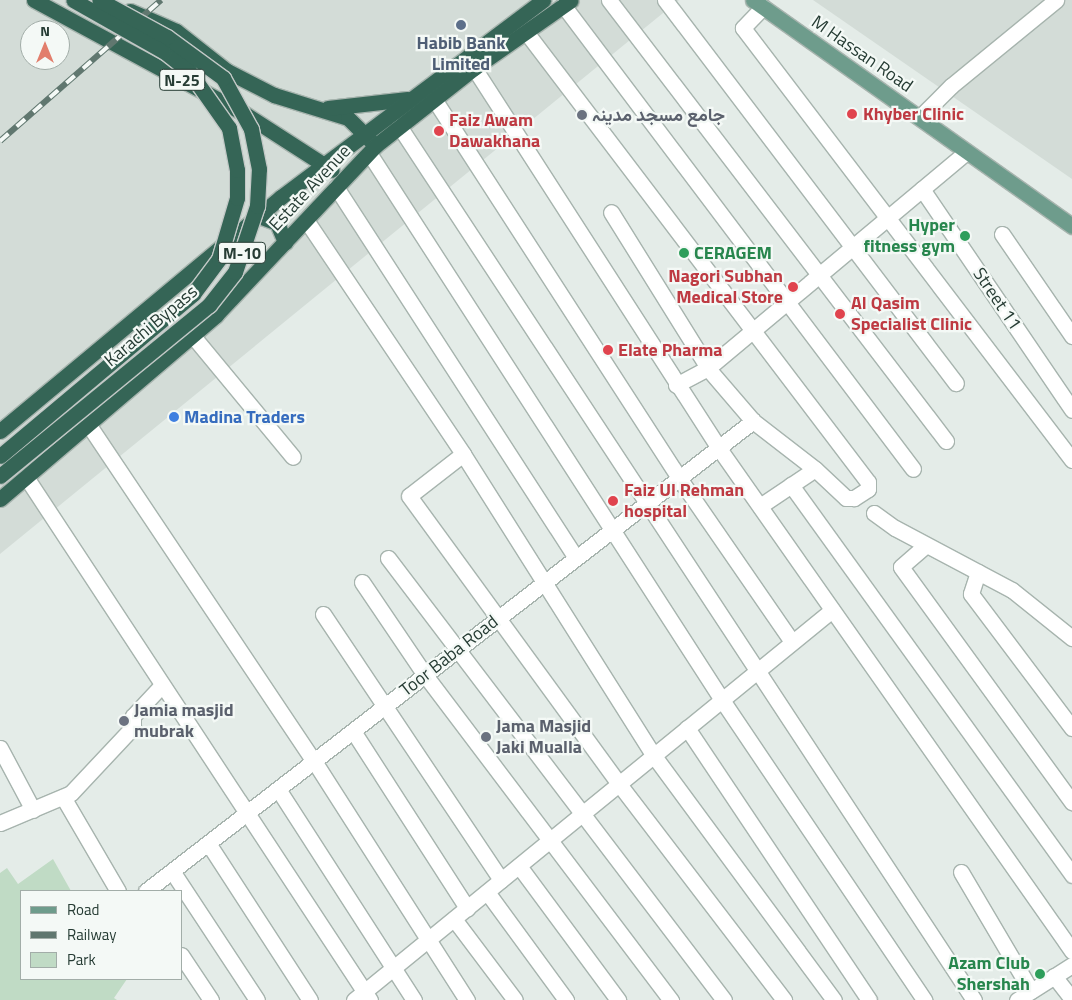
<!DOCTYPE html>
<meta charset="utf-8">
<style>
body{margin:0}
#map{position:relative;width:1072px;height:1000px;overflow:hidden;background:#e4ece8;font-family:"Titillium Web",Vazirmatn,sans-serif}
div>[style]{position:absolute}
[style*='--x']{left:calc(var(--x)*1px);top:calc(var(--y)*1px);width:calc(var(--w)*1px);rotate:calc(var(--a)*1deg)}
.built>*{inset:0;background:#d3dcd7}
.green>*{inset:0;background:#c0dbc5}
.roads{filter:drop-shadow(1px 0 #a7b4ae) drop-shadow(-1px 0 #a7b4ae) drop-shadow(0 1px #a7b4ae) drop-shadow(0 -1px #a7b4ae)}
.minor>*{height:15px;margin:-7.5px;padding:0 7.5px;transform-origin:7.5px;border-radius:7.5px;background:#fff}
.major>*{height:15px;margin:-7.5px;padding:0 7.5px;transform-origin:7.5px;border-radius:7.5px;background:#6e9c8c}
.highway>*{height:15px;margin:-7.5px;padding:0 7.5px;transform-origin:7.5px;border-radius:7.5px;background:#356556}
.rail>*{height:5.5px;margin-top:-2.75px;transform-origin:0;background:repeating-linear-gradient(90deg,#f4f9f6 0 11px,#60776f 0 22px);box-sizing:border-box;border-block:1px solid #60776f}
.bridges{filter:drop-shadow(1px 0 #c2c8c6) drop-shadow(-1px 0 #c2c8c6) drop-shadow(0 1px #c2c8c6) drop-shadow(0 -1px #c2c8c6)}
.highway-bridge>*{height:15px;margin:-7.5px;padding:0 7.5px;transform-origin:7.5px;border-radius:7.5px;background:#356556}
.dots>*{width:14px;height:14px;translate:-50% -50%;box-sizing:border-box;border:2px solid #f4f9f6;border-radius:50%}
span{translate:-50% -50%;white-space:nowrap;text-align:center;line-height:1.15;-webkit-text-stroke:4.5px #f4f9f6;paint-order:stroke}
.shield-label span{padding:1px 4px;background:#f4f9f6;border:1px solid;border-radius:4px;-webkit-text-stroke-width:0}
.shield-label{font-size:16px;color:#263c34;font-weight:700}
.service-label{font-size:18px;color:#4e5e75;font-weight:700}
.street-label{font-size:18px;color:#263c34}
.health-label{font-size:18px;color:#be3a42;font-weight:700}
.left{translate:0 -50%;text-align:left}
.right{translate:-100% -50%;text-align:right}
.worship-label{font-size:18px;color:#5b616d;font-weight:700}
.leisure-label{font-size:18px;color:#27864d;font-weight:700}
.shop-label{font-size:18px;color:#366cbe;font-weight:700}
.legend{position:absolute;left:20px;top:890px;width:162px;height:90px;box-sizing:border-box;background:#f4f9f6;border:1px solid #a2ada8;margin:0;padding:6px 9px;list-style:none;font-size:15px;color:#263c34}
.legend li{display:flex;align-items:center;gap:10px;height:25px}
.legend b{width:25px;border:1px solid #a2ada8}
.north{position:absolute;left:20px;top:20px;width:50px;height:50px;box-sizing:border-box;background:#f4f9f6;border:1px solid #a2ada8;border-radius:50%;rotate:0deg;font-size:14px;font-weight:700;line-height:20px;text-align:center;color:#263c34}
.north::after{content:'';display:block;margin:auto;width:18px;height:22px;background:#e27e6c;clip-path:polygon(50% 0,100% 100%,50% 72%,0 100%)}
</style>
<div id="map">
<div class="built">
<i style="clip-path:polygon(evenodd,0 0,679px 0,0 554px,0 0,30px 30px,60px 30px,60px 60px,30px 60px,30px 30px)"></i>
<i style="clip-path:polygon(813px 0,1072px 0,1072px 179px)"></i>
</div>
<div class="green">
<i style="clip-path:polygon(53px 859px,71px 891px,21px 891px,21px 979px,127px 979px,114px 998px,117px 1000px,0 1000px,0 873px,7px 868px,18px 884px)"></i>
</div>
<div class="roads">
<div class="minor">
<i style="--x:609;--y:0;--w:555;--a:52.61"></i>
<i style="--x:665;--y:0;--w:481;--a:52.8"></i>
<i style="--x:563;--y:5;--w:581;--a:52.97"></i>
<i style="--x:763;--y:7;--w:29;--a:134"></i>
<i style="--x:743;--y:28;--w:543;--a:52.71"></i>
<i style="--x:526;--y:32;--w:565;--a:52.77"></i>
<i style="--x:868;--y:482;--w:7;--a:90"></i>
<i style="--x:868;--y:489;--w:17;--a:147"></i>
<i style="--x:854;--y:498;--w:8;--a:180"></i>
<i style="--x:846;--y:498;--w:42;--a:-136.9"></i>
<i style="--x:815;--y:469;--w:78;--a:-142.3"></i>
<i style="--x:753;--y:421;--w:66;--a:-130.7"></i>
<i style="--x:710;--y:371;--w:187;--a:-121.9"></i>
<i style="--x:474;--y:68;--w:451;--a:57.2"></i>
<i style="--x:718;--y:447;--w:616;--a:54.92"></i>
<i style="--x:434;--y:99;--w:451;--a:57.1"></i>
<i style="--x:679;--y:478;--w:199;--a:55.4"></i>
<i style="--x:920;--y:117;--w:44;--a:-45"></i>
<i style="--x:951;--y:86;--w:136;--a:-39.3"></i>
<i style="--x:399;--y:126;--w:1046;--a:56.66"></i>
<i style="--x:369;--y:153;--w:651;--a:57.16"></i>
<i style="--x:722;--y:700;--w:362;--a:56"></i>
<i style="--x:336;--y:187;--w:440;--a:57.1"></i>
<i style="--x:922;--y:189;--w:267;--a:55.8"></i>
<i style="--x:306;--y:220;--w:282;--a:56.1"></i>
<i style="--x:463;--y:454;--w:357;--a:57.7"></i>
<i style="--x:654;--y:756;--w:303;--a:53.6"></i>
<i style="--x:1002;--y:234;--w:124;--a:55.5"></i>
<i style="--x:192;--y:335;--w:158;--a:50.4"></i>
<i style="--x:676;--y:385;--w:36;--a:-28"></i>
<i style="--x:708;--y:368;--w:336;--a:-39.9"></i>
<i style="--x:88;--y:424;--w:406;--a:56.2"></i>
<i style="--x:314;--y:761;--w:284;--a:57.4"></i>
<i style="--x:463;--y:454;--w:68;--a:142.1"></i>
<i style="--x:409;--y:496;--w:356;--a:53.9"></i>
<i style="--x:619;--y:784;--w:272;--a:52.6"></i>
<i style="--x:26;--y:477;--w:626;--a:56.67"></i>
<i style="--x:791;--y:485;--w:481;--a:54.2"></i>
<i style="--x:760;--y:506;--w:66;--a:-33.9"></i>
<i style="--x:874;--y:513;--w:26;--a:36"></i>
<i style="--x:895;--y:528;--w:132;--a:27.9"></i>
<i style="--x:1012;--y:590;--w:77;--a:38.7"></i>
<i style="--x:926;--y:545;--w:33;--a:139"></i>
<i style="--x:901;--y:567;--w:291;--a:54"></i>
<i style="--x:388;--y:558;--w:555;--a:52.76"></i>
<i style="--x:978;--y:572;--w:23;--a:108"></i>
<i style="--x:971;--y:594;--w:168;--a:53"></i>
<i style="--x:362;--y:582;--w:112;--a:55.9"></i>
<i style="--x:425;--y:675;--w:408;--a:52.9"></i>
<i style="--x:323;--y:614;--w:320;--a:56.2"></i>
<i style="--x:687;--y:728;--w:327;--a:56.2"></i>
<i style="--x:353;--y:731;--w:211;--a:57.2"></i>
<i style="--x:0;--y:748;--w:70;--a:62"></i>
<i style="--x:278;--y:789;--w:251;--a:57.2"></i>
<i style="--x:63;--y:797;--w:109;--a:59.7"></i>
<i style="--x:0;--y:823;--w:77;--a:-22.9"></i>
<i style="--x:71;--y:793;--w:91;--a:-46.8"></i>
<i style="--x:133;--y:727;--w:11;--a:-90"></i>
<i style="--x:133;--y:716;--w:42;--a:-46.9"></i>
<i style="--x:208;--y:843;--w:187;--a:57"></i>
<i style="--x:519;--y:866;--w:167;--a:53.5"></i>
<i style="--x:172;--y:871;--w:154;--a:56.6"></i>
<i style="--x:961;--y:872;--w:138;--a:59.5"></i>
<i style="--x:146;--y:891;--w:768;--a:-37.75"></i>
<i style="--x:487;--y:892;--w:134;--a:53.8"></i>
<i style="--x:454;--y:919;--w:101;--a:53"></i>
<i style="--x:181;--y:955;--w:54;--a:56.3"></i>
<i style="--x:1054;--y:976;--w:29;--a:52"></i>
<i style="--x:354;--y:1000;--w:617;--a:-39.21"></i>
<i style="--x:1017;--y:1000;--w:65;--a:-32.5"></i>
</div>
<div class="major">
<i style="--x:753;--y:0;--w:391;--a:35.3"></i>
</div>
<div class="highway">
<i style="--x:34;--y:0;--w:240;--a:28.4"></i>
<i style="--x:245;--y:114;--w:103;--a:32.8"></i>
<i style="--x:130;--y:11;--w:50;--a:23.5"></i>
<i style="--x:176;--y:31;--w:65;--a:38.1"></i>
<i style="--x:227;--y:71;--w:53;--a:27.1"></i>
<i style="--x:274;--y:95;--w:77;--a:17.3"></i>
<i style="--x:348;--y:118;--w:31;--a:45"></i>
<i style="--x:328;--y:108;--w:80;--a:-6.5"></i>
<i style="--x:259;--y:216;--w:19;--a:21"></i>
<i style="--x:277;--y:223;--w:21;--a:67"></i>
<i style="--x:0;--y:431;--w:366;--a:-39.8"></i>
<i style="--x:281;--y:197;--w:328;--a:-36.9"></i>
<i style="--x:0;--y:499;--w:284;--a:-40.4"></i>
<i style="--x:216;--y:315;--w:232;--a:-46.7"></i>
<i style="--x:375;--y:146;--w:126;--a:-38.2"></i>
<i style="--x:474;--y:68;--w:118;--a:-35"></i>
</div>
</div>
<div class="rail">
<i style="--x:0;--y:141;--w:214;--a:-41.2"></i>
</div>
<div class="bridges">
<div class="highway-bridge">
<i style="--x:0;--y:456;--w:252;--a:-40"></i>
<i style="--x:193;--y:294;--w:44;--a:-53.4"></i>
<i style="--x:219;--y:259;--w:64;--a:-73.6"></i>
<i style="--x:237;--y:198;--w:28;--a:-90"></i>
<i style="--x:237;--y:170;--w:43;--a:-100.8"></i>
<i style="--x:229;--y:128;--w:70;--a:-125.1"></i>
<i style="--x:189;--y:71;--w:33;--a:-142"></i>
<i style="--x:163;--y:51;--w:103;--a:-150.5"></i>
<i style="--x:0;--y:476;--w:270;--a:-39.3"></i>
<i style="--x:209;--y:305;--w:42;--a:-51.8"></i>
<i style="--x:235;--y:272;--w:70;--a:-71.6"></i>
<i style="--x:257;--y:206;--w:37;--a:-87"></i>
<i style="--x:259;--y:169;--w:41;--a:-101.3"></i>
<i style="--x:251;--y:129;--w:58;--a:-118.8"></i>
<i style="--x:223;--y:78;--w:69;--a:-143.8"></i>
<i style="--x:167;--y:37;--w:77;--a:-151.4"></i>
</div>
</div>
<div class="dots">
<i style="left:461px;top:25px;background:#5c6f8a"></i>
<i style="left:852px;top:114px;background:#e0444e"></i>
<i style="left:582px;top:115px;background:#6b7280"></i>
<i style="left:439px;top:131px;background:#e0444e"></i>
<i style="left:965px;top:236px;background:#2e9e5b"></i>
<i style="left:684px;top:253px;background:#2e9e5b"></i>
<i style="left:793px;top:287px;background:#e0444e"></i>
<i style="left:840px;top:314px;background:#e0444e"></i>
<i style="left:608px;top:350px;background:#e0444e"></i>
<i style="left:174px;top:417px;background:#3f7fe0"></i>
<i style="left:613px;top:501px;background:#e0444e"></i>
<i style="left:124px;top:721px;background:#6b7280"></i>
<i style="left:486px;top:737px;background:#6b7280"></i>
<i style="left:1040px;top:974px;background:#2e9e5b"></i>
</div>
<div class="shield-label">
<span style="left:182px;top:80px">N-25</span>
<span style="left:242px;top:253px">M-10</span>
</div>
<div class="service-label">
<span style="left:461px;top:54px">Habib Bank<br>Limited</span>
</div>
<div class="street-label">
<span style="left:862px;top:54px;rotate:35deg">M Hassan Road</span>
<span style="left:310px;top:188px;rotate:-47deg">Estate Avenue</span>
<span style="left:997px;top:299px;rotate:56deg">Street 11</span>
<span style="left:151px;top:326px;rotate:-40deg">Karachi Bypass</span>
<span style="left:449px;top:656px;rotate:-38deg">Toor Baba Road</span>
</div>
<div class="health-label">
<span class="left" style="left:863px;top:114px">Khyber Clinic</span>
<span class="left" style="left:449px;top:131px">Faiz Awam<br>Dawakhana</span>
<span class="right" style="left:783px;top:287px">Nagori Subhan<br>Medical Store</span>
<span class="left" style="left:851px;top:314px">Al Qasim<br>Specialist Clinic</span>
<span class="left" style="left:618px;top:350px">Elate Pharma</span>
<span class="left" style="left:624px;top:501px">Faiz Ul Rehman<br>hospital</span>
</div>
<div class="worship-label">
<span class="left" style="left:592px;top:115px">جامع مسجد مدینہ</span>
<span class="left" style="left:134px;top:721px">Jamia masjid<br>mubrak</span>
<span class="left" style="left:496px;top:737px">Jama Masjid<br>Jaki Mualla</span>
</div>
<div class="leisure-label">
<span class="right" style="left:955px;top:236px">Hyper<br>fitness gym</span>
<span class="left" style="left:694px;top:253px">CERAGEM</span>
<span class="right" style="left:1030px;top:974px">Azam Club<br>Shershah</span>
</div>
<div class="shop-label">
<span class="left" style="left:184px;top:417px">Madina Traders</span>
</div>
<ul class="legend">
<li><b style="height:6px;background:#6e9c8c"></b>Road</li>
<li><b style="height:6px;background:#60776f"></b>Railway</li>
<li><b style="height:14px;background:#c0dbc5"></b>Park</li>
</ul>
<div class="north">N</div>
</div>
